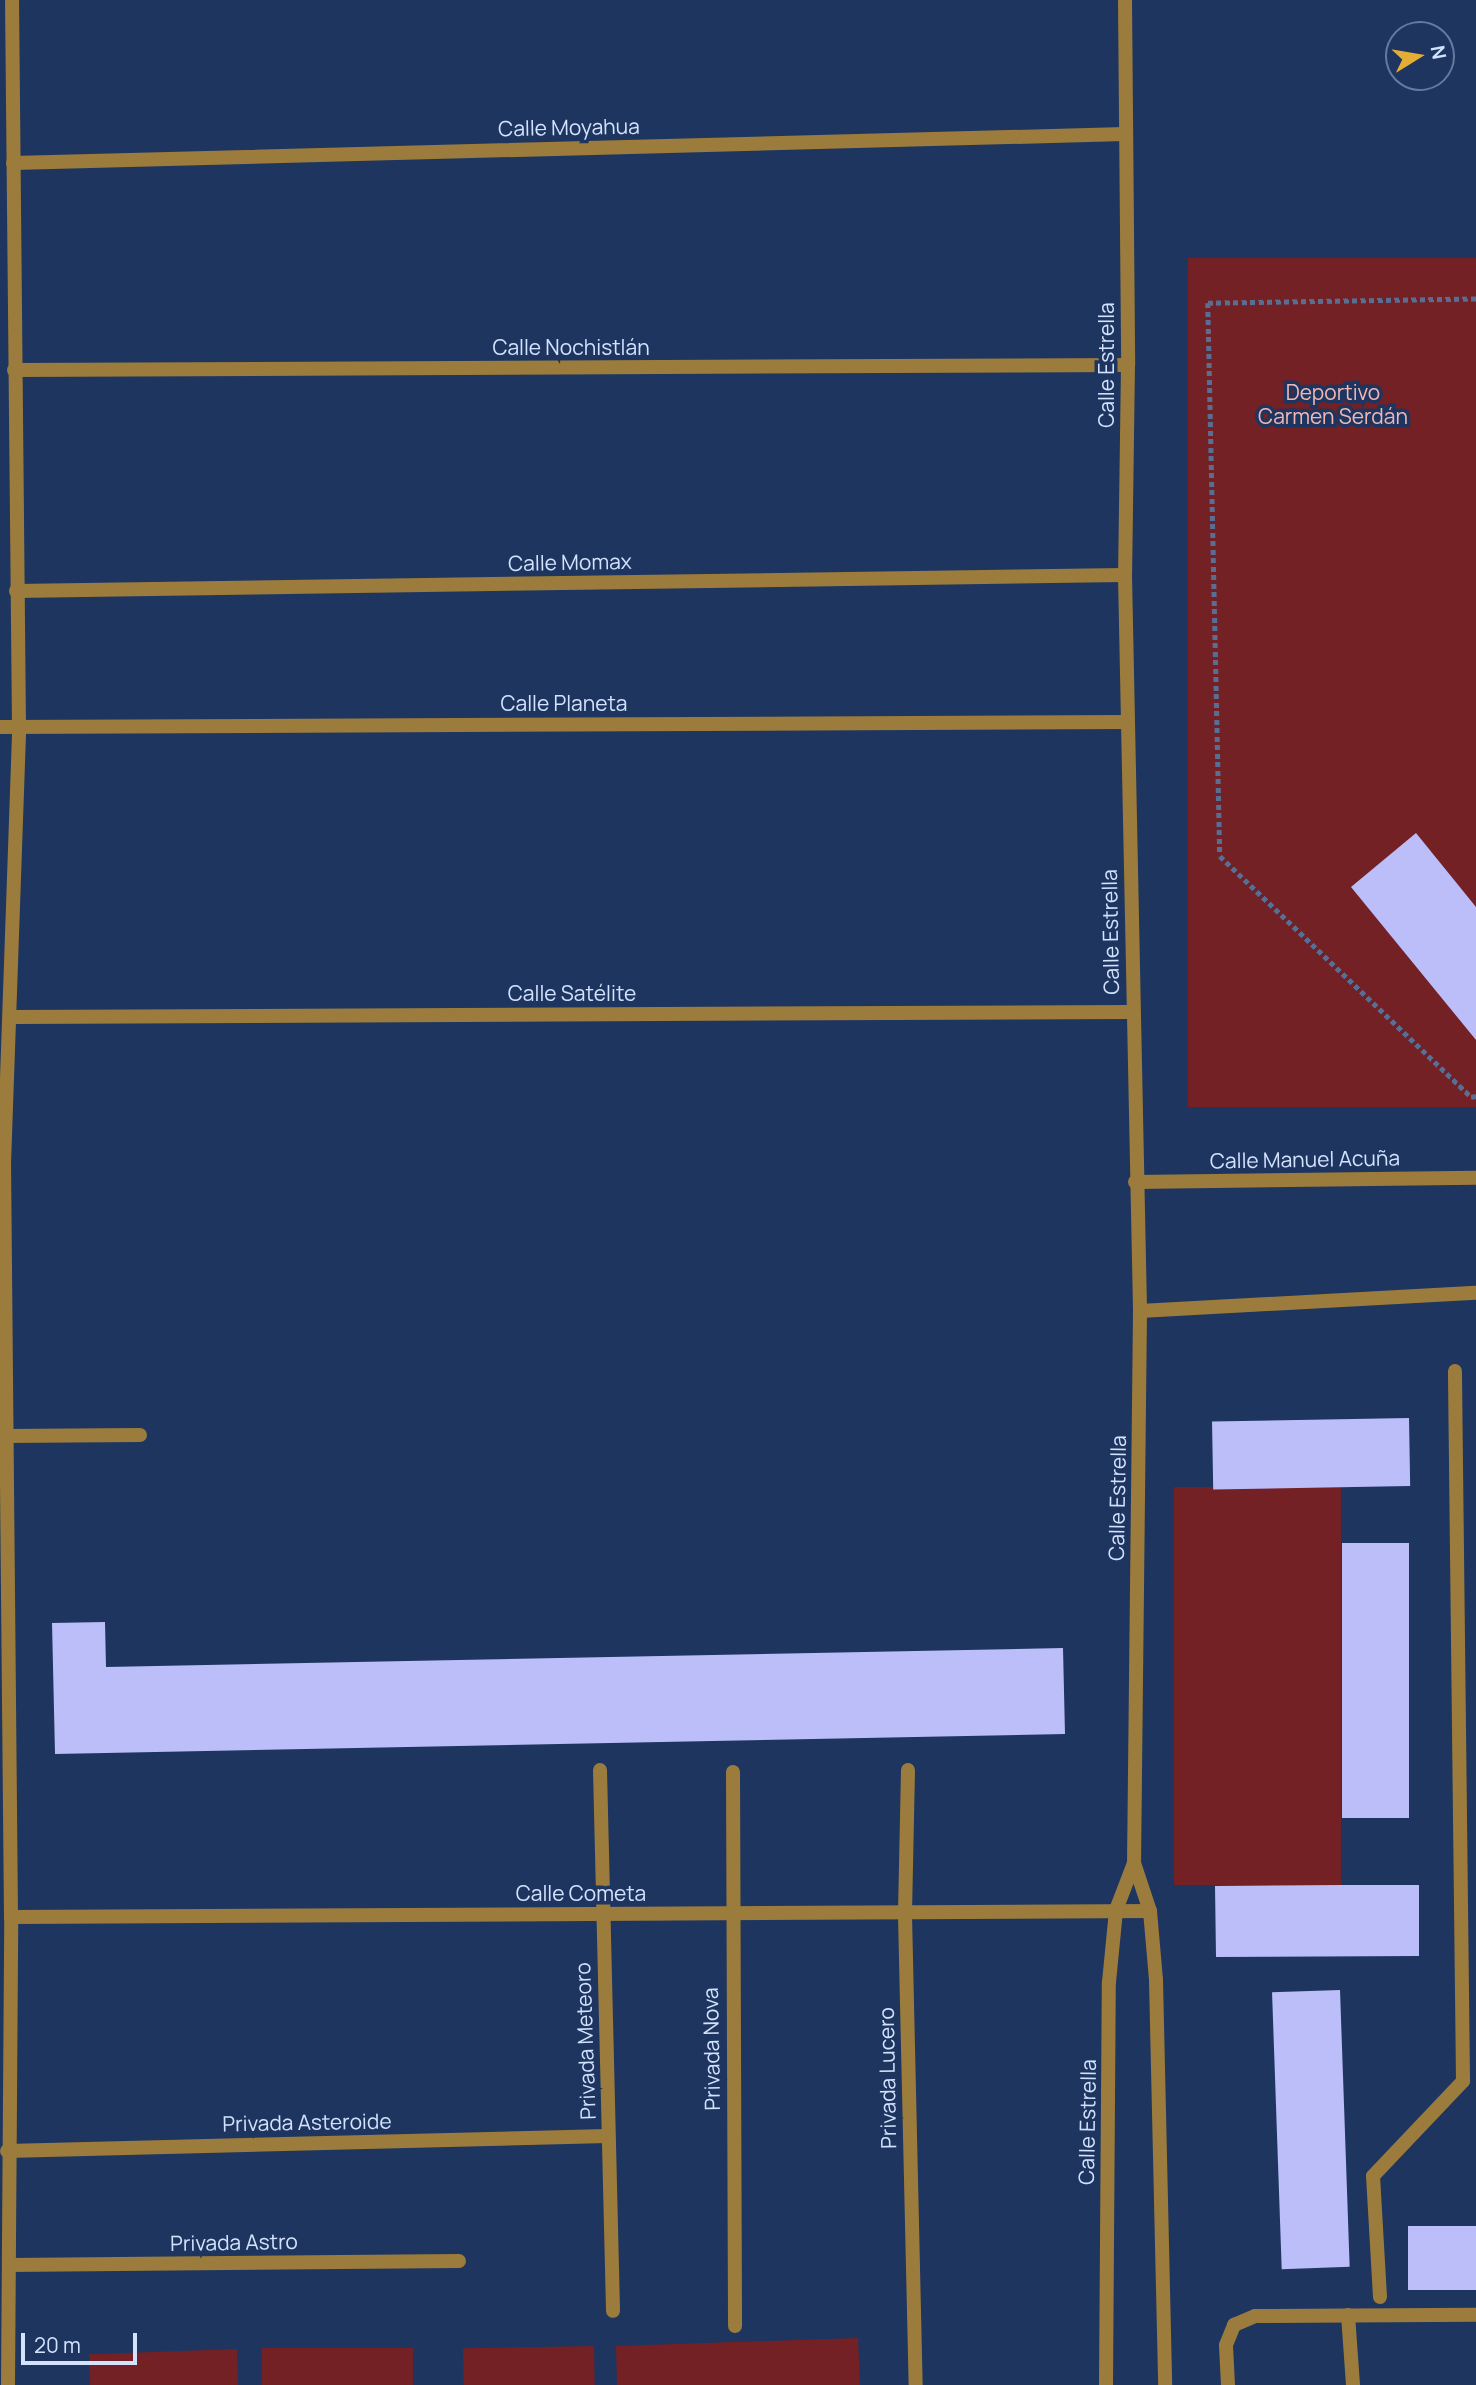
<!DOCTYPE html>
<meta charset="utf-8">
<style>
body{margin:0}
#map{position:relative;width:1476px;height:2385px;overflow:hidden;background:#1e3560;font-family:Manrope,sans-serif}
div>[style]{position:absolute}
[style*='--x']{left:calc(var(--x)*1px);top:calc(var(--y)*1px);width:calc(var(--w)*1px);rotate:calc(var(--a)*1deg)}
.green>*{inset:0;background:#732124;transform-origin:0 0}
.building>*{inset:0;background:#bbbef8;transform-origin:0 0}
.path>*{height:4.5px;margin-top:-2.25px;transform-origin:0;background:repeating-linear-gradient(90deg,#5a6e94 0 5px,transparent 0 8.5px)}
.lane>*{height:14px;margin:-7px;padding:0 7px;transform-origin:7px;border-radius:7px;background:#9c7c3c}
.street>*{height:14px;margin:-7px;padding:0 7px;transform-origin:7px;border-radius:7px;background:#9c7c3c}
span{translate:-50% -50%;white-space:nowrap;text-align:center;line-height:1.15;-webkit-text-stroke:7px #1e3560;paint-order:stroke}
.street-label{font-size:21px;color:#d3e2fd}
.park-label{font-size:21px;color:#f2b7b4}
.north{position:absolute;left:1385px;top:21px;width:70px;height:70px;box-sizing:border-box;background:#1e3560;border:2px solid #667a9f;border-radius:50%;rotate:79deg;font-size:19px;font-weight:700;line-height:28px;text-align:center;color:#d3e2fd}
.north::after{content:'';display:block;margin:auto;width:24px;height:32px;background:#e4ad35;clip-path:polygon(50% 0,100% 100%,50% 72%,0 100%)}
.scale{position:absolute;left:21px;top:2333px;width:116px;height:32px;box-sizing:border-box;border:4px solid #d3e2fd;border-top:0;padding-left:9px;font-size:21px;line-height:24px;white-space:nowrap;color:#d3e2fd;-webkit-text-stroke:5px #1e3560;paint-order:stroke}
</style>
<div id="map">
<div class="green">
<i style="left:1476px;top:258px;width:849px;height:288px;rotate:90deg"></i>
<i style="left:1341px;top:1487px;width:398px;height:167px;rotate:90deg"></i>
<i style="clip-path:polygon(858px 2338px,860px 2385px,617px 2385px,616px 2346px)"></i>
<i style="left:594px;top:2346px;width:39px;height:131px;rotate:89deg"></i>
<i style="left:262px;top:2348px;width:151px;height:37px"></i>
<i style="left:237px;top:2349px;width:36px;height:148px;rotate:88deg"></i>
</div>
<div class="building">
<i style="clip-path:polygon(1416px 833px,1476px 907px,1476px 1040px,1351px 887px)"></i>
<i style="left:1409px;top:1418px;width:68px;height:197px;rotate:89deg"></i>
<i style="left:1342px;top:1543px;width:67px;height:275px"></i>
<i style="clip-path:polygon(105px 1622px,106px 1667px,1063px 1648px,1065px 1734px,55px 1754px,52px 1623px)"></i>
<i style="clip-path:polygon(1343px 1885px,1419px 1885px,1419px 1956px,1216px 1957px,1215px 1886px)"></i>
<i style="left:1340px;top:1990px;width:277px;height:68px;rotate:88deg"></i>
<i style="left:1476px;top:2226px;width:64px;height:68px;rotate:90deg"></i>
</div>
<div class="path">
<i style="--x:1476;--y:299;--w:268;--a:179.1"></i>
<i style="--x:1208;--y:303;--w:553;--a:88.76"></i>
<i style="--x:1220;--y:856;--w:348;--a:43.8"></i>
<i style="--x:1471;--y:1097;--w:5;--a:-11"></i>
</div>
<div class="lane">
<i style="--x:6;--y:1436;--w:134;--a:-0.4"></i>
<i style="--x:1348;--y:2315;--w:70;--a:85.9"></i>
<i style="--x:1228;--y:2385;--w:40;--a:-92.9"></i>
<i style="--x:1226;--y:2345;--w:22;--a:-68"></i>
<i style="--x:1234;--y:2325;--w:23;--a:-23"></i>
<i style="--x:1255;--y:2316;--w:221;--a:-0.3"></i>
</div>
<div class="street">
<i style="--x:1125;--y:0;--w:365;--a:89.5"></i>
<i style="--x:1128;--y:365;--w:210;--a:90.8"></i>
<i style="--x:1125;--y:575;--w:736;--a:88.83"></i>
<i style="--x:1140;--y:1311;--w:552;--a:90.62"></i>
<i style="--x:1134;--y:1863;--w:51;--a:71.6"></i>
<i style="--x:1150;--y:1911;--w:69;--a:85"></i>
<i style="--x:1156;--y:1980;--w:405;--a:88.7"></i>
<i style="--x:13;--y:163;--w:1112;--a:-1.49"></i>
<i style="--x:14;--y:370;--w:1114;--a:-0.26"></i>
<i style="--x:16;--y:591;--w:1109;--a:-0.83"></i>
<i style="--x:0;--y:727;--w:1128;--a:-0.25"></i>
<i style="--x:12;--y:1017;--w:1121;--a:-0.26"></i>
<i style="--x:1135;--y:1182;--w:341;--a:-0.7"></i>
<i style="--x:1140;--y:1311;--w:336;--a:-3.1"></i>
<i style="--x:600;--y:1770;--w:541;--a:88.62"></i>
<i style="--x:908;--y:1770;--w:145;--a:91.2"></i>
<i style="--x:905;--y:1915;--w:470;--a:88.7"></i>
<i style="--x:733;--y:1772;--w:554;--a:89.79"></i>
<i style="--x:11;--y:1917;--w:1139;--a:-0.3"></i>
<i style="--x:7;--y:2151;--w:601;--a:-1.43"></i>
<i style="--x:9;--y:2265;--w:450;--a:-0.5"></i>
<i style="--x:1380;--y:2297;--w:121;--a:-93.3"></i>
<i style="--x:1373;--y:2176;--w:131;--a:-46.5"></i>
<i style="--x:1463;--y:2081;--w:710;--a:-90.65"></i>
<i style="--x:8;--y:2385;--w:468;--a:-89.6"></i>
<i style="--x:11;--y:1917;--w:753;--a:-90.53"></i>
<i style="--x:4;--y:1164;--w:437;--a:-88"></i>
<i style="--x:19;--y:727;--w:727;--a:-90.55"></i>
<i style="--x:1106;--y:2385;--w:403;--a:-89.6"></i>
<i style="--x:1109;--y:1982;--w:72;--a:-84.4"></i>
<i style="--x:1116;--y:1910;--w:50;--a:-69"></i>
</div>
<div class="street-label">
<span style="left:569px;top:127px;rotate:-1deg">Calle Moyahua</span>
<span style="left:571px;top:347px">Calle Nochistlán</span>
<span style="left:1106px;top:365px;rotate:-90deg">Calle Estrella</span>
<span style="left:570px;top:562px;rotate:-1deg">Calle Momax</span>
<span style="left:564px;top:703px">Calle Planeta</span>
<span style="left:1110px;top:932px;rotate:-91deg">Calle Estrella</span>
<span style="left:572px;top:993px">Calle Satélite</span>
<span style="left:1305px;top:1159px;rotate:-1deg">Calle Manuel Acuña</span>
<span style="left:1117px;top:1498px;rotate:-89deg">Calle Estrella</span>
<span style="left:581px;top:1893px">Calle Cometa</span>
<span style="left:585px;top:2041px;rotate:-92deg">Privada Meteoro</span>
<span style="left:711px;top:2049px;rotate:-91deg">Privada Nova</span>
<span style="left:887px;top:2078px;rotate:-91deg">Privada Lucero</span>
<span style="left:307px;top:2122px;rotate:-1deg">Privada Asteroide</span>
<span style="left:1087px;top:2122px;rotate:-89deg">Calle Estrella</span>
<span style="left:234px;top:2242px;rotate:-1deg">Privada Astro</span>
</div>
<div class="park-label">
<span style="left:1333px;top:404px">Deportivo<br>Carmen Serdán</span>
</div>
<div class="north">N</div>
<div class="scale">20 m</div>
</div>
